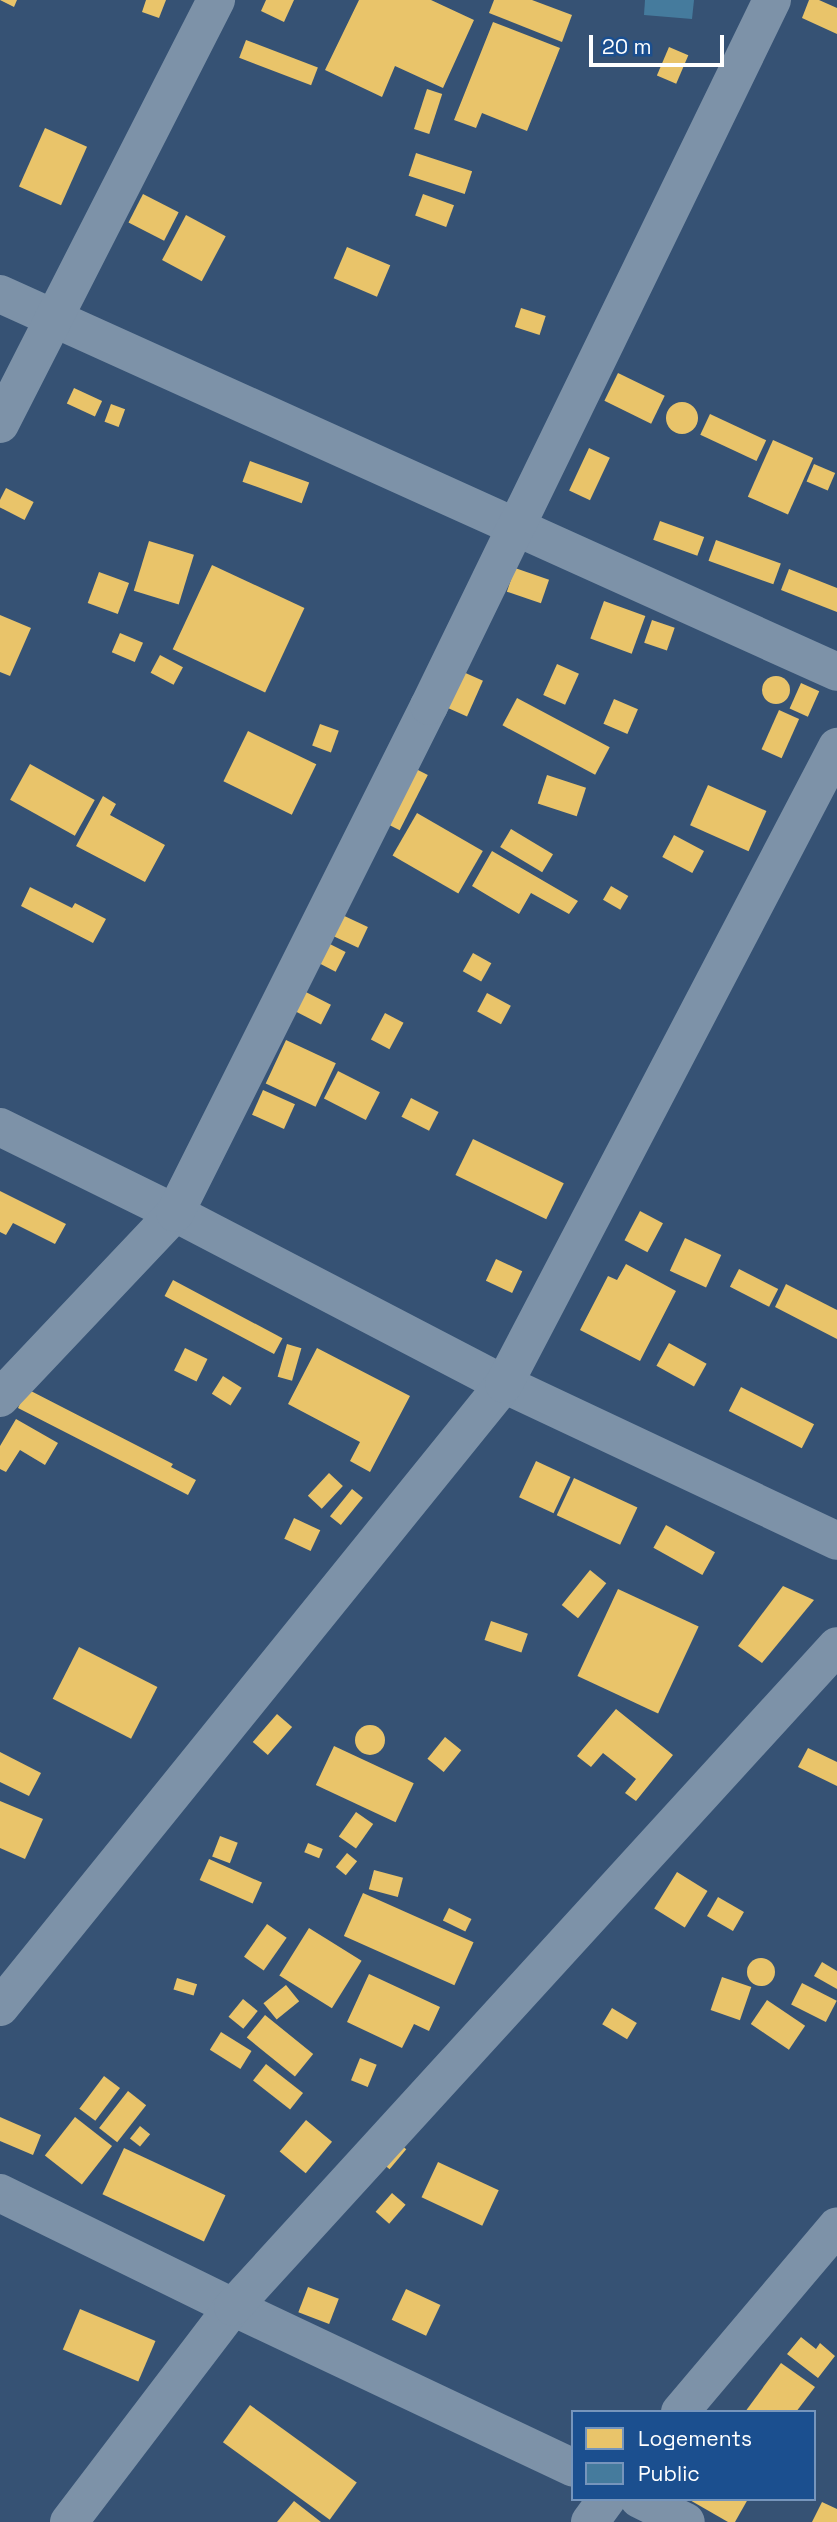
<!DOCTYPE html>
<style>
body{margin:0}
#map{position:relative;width:837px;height:2522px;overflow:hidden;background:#365274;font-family:"Space Grotesk",sans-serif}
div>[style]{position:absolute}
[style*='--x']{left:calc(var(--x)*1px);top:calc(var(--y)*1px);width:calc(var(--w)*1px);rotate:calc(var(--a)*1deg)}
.homes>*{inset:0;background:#e9c46a;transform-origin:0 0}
.round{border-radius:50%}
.public>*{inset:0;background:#457b9d}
.street>*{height:38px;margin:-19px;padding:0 19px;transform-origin:19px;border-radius:19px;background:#7d92a8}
span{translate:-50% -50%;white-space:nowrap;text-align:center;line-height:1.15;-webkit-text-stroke:7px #1b4f8f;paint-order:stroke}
.legend{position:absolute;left:571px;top:2410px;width:245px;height:91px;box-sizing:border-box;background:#1b4f8f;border:2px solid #7695bc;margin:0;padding:9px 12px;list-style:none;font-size:21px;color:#fff}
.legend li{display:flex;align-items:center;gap:14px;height:35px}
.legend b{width:35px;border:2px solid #7695bc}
.scale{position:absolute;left:589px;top:35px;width:135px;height:32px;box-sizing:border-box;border:4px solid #fff;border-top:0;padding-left:9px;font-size:21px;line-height:24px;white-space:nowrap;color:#fff;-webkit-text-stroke:5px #1b4f8f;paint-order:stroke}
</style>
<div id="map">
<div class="homes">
<i style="clip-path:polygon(0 0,17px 0,14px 7px)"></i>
<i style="clip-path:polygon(146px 0,166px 0,159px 18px,142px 12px)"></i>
<i style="clip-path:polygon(266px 0,294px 0,284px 22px,261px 11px)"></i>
<i style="clip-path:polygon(359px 0,431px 0,474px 20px,443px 88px,395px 66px,382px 97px,325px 70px)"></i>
<i style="clip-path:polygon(494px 0,532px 0,572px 15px,562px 42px,489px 13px)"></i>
<i style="clip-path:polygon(809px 0,819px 0,837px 8px,837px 34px,802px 18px)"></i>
<i style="clip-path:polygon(493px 22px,560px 48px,527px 131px,482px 113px,476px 128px,454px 120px)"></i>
<i style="left:246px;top:40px;width:77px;height:19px;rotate:21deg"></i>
<i style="left:669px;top:47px;width:21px;height:31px;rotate:23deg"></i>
<i style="left:427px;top:89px;width:16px;height:42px;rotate:18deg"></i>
<i style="left:45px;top:128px;width:46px;height:64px;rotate:24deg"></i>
<i style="left:416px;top:153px;width:59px;height:24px;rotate:18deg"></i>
<i style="left:143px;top:194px;width:40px;height:32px;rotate:27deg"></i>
<i style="left:423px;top:194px;width:33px;height:23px;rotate:20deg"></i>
<i style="left:186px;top:215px;width:45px;height:51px;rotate:28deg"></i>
<i style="left:347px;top:247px;width:47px;height:34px;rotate:23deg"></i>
<i style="left:521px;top:308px;width:26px;height:20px;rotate:18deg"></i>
<i style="left:618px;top:373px;width:52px;height:31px;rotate:26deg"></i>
<i style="left:74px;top:388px;width:31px;height:17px;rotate:25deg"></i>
<i class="round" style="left:666px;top:402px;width:32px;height:32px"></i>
<i style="left:111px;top:404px;width:15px;height:19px;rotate:20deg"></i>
<i style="left:710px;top:414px;width:62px;height:23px;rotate:25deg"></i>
<i style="left:773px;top:440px;width:44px;height:62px;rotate:24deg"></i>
<i style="left:589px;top:448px;width:23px;height:47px;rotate:25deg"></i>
<i style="left:250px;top:461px;width:63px;height:22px;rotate:20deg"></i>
<i style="left:814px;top:464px;width:23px;height:19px;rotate:23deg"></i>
<i style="left:6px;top:488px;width:31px;height:20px;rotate:27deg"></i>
<i style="left:660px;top:521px;width:47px;height:20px;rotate:20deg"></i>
<i style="left:716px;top:540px;width:69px;height:22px;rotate:20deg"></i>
<i style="left:149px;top:541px;width:47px;height:52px;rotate:17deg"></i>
<i style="left:212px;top:565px;width:102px;height:93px;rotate:25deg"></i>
<i style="left:515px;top:568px;width:36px;height:25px;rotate:19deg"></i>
<i style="clip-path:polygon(789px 569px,837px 588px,837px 612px,781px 590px)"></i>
<i style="left:99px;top:572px;width:32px;height:33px;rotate:20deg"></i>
<i style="left:604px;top:601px;width:44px;height:40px;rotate:20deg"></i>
<i style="clip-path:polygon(0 615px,31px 628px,10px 676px,0 672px)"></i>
<i style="left:652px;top:620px;width:24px;height:24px;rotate:19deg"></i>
<i style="left:120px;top:633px;width:25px;height:21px;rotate:23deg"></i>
<i style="left:160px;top:655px;width:26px;height:20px;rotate:28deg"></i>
<i style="left:557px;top:664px;width:24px;height:34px;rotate:24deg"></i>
<i style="left:461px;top:671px;width:24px;height:39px;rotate:24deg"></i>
<i class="round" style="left:762px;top:676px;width:28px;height:28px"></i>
<i style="left:801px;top:683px;width:20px;height:28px;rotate:24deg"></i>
<i style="left:517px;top:698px;width:105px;height:31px;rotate:28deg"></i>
<i style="left:614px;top:699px;width:26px;height:27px;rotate:23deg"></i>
<i style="left:779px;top:710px;width:22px;height:43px;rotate:24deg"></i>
<i style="left:320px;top:724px;width:20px;height:23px;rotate:20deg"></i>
<i style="left:248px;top:731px;width:76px;height:56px;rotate:26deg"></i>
<i style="left:30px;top:764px;width:74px;height:41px;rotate:29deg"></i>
<i style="left:410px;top:766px;width:20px;height:62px;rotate:27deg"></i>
<i style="left:547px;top:775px;width:41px;height:30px;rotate:18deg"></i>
<i style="left:708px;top:785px;width:64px;height:44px;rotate:24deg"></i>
<i style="clip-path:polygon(103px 796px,116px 804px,110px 815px,165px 845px,145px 882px,76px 846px)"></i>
<i style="left:417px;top:813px;width:76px;height:49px;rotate:30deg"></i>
<i style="left:511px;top:829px;width:49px;height:21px;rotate:31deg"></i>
<i style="left:674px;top:835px;width:34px;height:25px;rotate:28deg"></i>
<i style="clip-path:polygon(492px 851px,578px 901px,569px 914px,531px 893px,519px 914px,472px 886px)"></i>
<i style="left:611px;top:886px;width:20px;height:16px;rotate:30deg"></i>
<i style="clip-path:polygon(30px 887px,72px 908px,75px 903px,106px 919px,93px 943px,21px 906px)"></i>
<i style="left:338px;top:913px;width:33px;height:23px;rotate:25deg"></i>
<i style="left:318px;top:938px;width:31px;height:22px;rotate:27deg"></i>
<i style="left:473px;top:953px;width:21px;height:21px;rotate:29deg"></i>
<i style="left:298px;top:988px;width:37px;height:22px;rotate:27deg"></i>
<i style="left:487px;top:993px;width:27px;height:21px;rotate:28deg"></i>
<i style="left:385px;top:1013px;width:21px;height:30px;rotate:28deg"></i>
<i style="left:286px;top:1040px;width:55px;height:48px;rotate:25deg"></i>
<i style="left:338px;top:1071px;width:47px;height:31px;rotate:27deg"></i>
<i style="left:263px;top:1090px;width:35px;height:27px;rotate:24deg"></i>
<i style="left:411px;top:1098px;width:31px;height:21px;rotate:27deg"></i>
<i style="left:473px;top:1139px;width:101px;height:40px;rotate:26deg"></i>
<i style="clip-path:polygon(0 1191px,66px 1224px,55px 1244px,13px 1223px,6px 1235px,0 1232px)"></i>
<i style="left:640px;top:1211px;width:26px;height:33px;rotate:28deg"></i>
<i style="left:685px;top:1238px;width:40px;height:36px;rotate:25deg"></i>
<i style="left:496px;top:1259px;width:29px;height:24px;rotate:25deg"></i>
<i style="clip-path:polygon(626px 1264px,676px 1291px,640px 1361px,580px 1330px,608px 1276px,617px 1280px)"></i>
<i style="left:739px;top:1269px;width:44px;height:20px;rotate:27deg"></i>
<i style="left:173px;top:1280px;width:124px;height:18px;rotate:28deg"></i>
<i style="clip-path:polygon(786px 1284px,837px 1310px,837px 1339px,775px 1307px)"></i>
<i style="left:669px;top:1343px;width:43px;height:26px;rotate:29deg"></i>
<i style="left:287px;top:1344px;width:15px;height:34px;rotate:16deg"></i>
<i style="left:185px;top:1348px;width:25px;height:25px;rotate:26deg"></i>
<i style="clip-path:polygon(317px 1348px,410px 1396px,370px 1472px,350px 1461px,360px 1442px,288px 1404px)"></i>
<i style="left:223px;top:1376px;width:22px;height:21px;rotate:32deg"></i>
<i style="left:741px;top:1387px;width:82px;height:27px;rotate:27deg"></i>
<i style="clip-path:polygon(27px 1389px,173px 1464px,171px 1467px,196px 1480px,188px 1495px,18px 1408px)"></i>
<i style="clip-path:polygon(16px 1419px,58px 1443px,45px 1465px,20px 1450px,6px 1472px,0 1469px,0 1446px)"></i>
<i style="left:536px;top:1461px;width:38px;height:40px;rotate:25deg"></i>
<i style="left:329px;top:1473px;width:19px;height:31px;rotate:43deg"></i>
<i style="left:574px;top:1478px;width:70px;height:41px;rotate:25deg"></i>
<i style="left:352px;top:1489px;width:14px;height:35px;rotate:39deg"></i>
<i style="left:294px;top:1518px;width:29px;height:23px;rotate:25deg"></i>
<i style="left:666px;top:1525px;width:56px;height:26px;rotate:29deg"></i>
<i style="left:590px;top:1570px;width:21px;height:45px;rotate:39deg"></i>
<i style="clip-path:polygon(783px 1586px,814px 1600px,762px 1663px,738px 1646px)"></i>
<i style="left:618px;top:1589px;width:89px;height:96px;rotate:25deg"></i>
<i style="left:491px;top:1621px;width:39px;height:20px;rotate:19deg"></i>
<i style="left:79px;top:1647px;width:88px;height:58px;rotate:27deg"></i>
<i style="clip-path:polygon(616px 1709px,673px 1755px,636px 1801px,625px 1793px,636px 1779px,603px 1753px,591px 1767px,577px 1756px)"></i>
<i style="left:277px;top:1714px;width:20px;height:37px;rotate:41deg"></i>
<i class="round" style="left:355px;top:1725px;width:30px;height:30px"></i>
<i style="left:445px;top:1737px;width:21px;height:28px;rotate:39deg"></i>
<i style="left:334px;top:1746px;width:88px;height:43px;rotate:25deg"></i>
<i style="clip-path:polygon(808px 1748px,837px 1762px,837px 1786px,798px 1767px)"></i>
<i style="clip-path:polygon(0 1752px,41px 1773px,29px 1796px,0 1782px)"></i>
<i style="clip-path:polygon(0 1801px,43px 1819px,25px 1859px,0 1848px)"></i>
<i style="left:356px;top:1812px;width:21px;height:30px;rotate:35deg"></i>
<i style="left:220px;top:1836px;width:19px;height:22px;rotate:21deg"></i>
<i style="left:308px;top:1843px;width:16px;height:10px;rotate:22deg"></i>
<i style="left:347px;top:1853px;width:13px;height:18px;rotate:39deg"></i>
<i style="left:209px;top:1859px;width:58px;height:23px;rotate:24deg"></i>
<i style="left:374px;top:1870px;width:30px;height:20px;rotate:15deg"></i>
<i style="left:677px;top:1872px;width:36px;height:43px;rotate:32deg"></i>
<i style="left:363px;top:1893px;width:121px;height:47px;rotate:24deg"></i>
<i style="left:718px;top:1897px;width:30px;height:22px;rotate:30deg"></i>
<i style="left:449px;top:1908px;width:25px;height:14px;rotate:26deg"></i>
<i style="left:267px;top:1924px;width:24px;height:40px;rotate:35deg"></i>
<i style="left:309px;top:1928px;width:62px;height:56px;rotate:32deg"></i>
<i class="round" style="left:747px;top:1958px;width:28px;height:28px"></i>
<i style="clip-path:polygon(822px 1962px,837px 1971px,837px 1989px,814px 1976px)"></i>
<i style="clip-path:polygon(369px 1974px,440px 2007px,429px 2031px,414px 2024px,402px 2048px,347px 2022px)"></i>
<i style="left:722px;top:1977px;width:31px;height:35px;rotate:19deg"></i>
<i style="left:177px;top:1978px;width:21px;height:12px;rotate:17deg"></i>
<i style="left:802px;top:1983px;width:39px;height:24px;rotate:27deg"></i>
<i style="left:286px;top:1985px;width:21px;height:29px;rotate:51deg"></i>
<i style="left:243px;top:1999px;width:19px;height:23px;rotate:39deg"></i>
<i style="left:767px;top:2000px;width:46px;height:29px;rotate:34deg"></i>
<i style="left:612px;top:2008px;width:29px;height:19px;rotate:31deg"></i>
<i style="left:265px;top:2015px;width:62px;height:29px;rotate:39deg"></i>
<i style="left:221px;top:2032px;width:36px;height:21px;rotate:32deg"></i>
<i style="left:360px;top:2058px;width:18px;height:24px;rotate:22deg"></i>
<i style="left:266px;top:2064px;width:47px;height:21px;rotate:38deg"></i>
<i style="left:104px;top:2076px;width:20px;height:41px;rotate:37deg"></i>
<i style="left:128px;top:2091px;width:23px;height:47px;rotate:38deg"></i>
<i style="clip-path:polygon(0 2117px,41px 2135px,33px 2155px,0 2141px)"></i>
<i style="left:75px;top:2117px;width:47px;height:49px;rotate:38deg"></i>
<i style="left:306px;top:2120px;width:34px;height:41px;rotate:40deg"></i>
<i style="left:140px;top:2126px;width:13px;height:16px;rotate:39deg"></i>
<i style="left:394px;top:2139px;width:16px;height:26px;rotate:40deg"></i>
<i style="left:124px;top:2148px;width:112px;height:51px;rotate:25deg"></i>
<i style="left:438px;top:2162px;width:67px;height:39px;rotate:25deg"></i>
<i style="left:392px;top:2193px;width:18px;height:25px;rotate:41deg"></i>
<i style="left:308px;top:2287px;width:33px;height:27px;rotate:21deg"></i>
<i style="left:406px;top:2289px;width:38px;height:34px;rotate:25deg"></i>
<i style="left:80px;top:2309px;width:82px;height:44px;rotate:23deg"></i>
<i style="clip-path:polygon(801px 2337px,816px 2349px,820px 2343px,835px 2356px,818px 2378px,787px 2354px)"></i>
<i style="clip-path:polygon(781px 2363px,815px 2387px,796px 2412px,745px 2412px)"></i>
<i style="left:250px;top:2405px;width:132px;height:46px;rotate:36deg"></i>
<i style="clip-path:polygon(688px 2499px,748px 2499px,735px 2522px,728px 2522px)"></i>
<i style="clip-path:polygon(294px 2501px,321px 2522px,277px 2522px)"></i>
<i style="clip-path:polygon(822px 2502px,837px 2509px,837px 2522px,812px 2522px)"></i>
</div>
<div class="public">
<i style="clip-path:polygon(645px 0,694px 0,692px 19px,644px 15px)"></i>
</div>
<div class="street">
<i style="--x:0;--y:294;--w:918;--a:24.3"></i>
<i style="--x:0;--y:424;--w:476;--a:-63"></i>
<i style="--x:0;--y:1127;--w:195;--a:26.2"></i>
<i style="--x:175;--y:1213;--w:371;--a:27.5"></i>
<i style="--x:504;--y:1384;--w:368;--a:25.2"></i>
<i style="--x:0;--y:1398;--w:255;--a:-46.6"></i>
<i style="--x:175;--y:1213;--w:567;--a:-63.39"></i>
<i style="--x:429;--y:706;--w:785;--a:-64.09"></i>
<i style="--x:0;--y:2007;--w:801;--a:-51.03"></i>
<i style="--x:504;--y:1384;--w:719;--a:-62.4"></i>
<i style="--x:0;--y:2193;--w:259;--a:26.1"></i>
<i style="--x:233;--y:2307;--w:376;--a:25.3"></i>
<i style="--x:680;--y:2412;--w:243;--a:-49.8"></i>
<i style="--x:639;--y:2499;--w:52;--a:26.1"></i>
<i style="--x:69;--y:2522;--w:270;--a:-52.7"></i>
<i style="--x:233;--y:2307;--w:895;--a:-47.58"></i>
<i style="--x:590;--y:2522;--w:29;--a:-54"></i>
</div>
<ul class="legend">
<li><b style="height:19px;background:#e9c46a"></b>Logements</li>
<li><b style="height:19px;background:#457b9d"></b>Public</li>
</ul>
<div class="scale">20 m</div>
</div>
